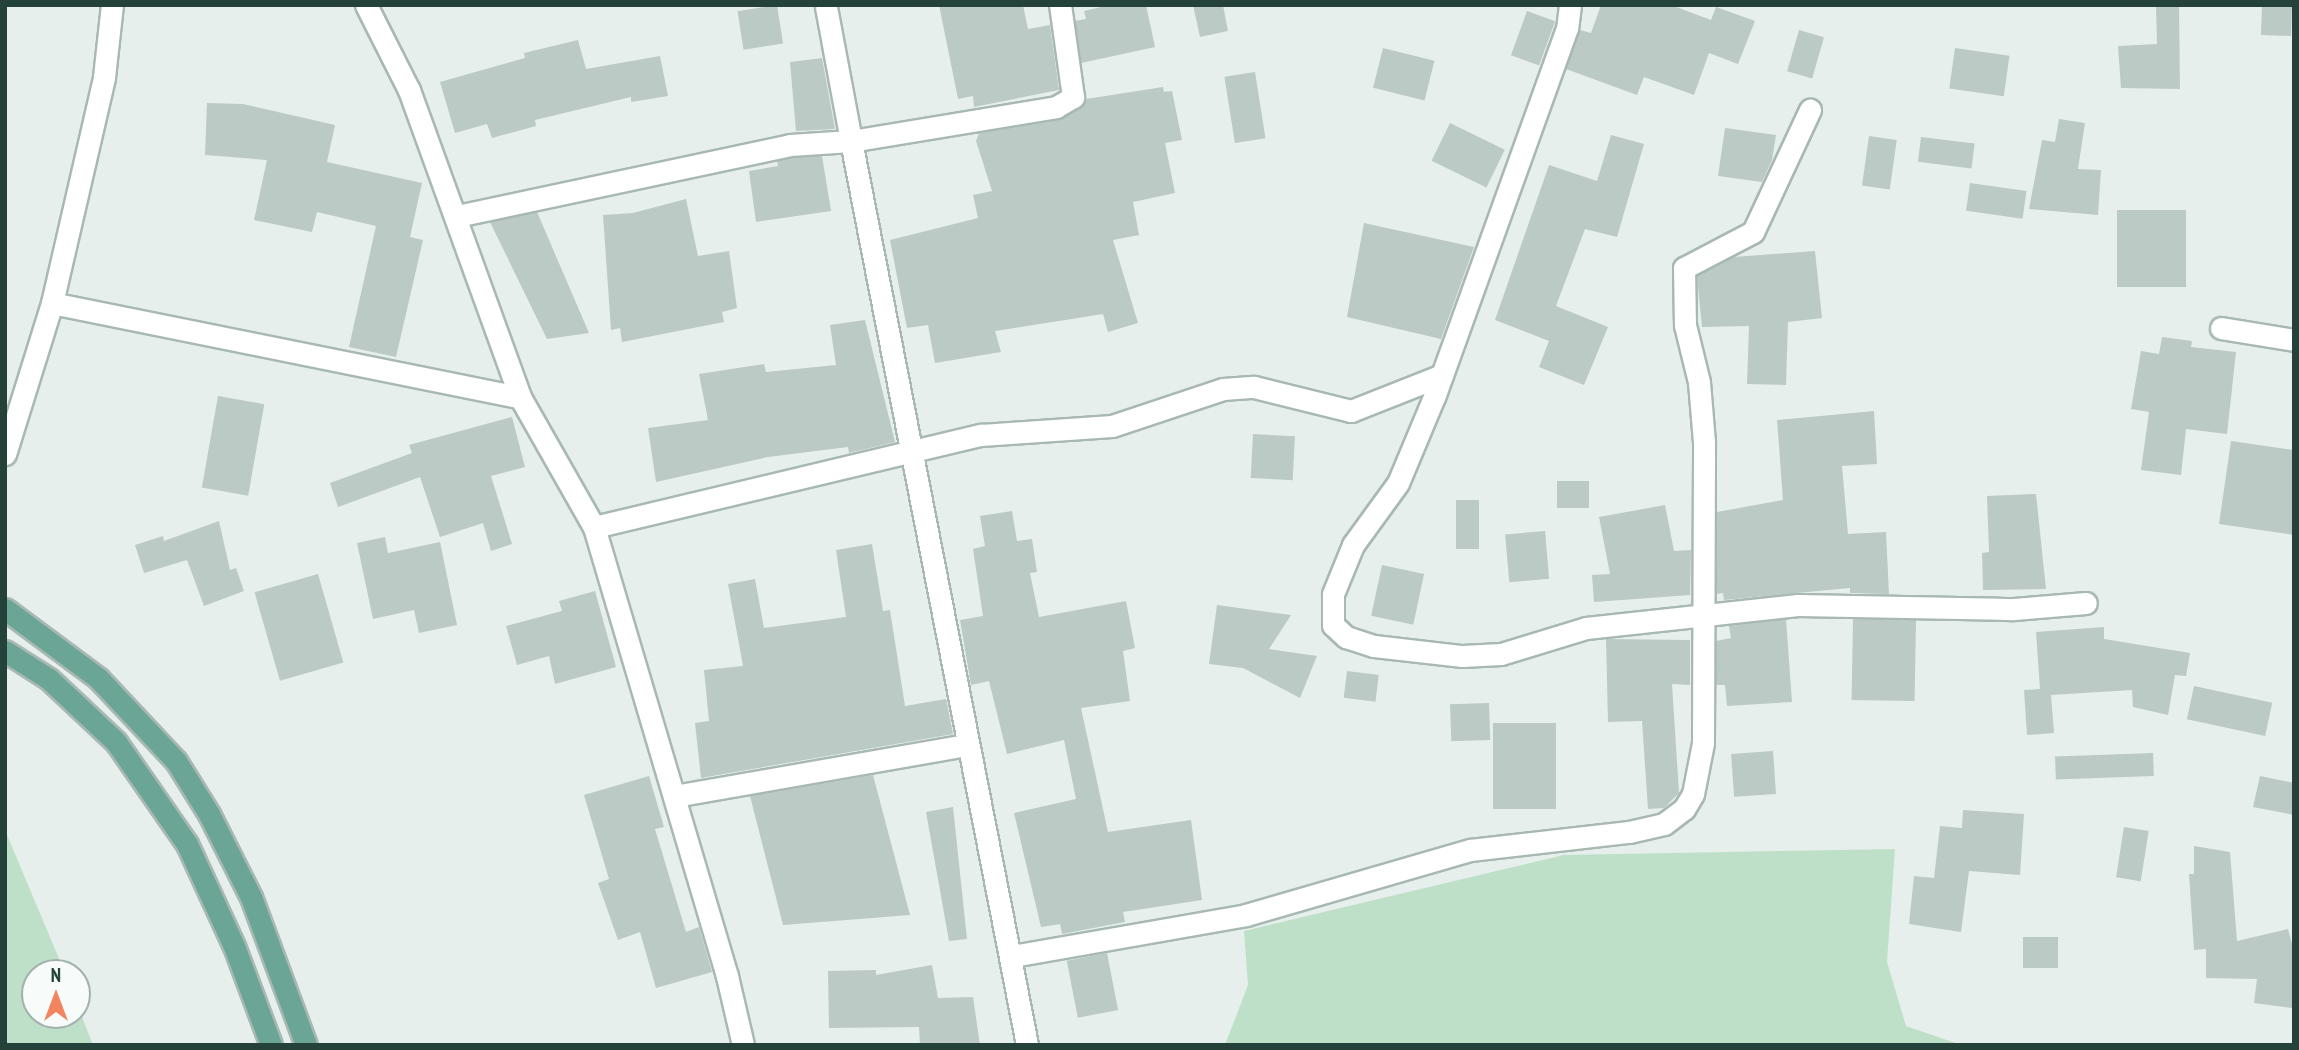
<!DOCTYPE html>
<style>
body{margin:0}
#map{position:relative;width:2299px;height:1050px;overflow:hidden;background:#e6efeb;font-family:"PT Sans Narrow",sans-serif}
div>[style]{position:absolute}
[style*='--x']{left:calc(var(--x)*1px);top:calc(var(--y)*1px);width:calc(var(--w)*1px);rotate:calc(var(--a)*1deg)}
.green>*{inset:0;background:#bfe0c8}
.building>*{inset:0;background:#bbcac4;transform-origin:0 0}
.roads{filter:drop-shadow(2px 0 #a8b8b2) drop-shadow(-2px 0 #a8b8b2) drop-shadow(0 2px #a8b8b2) drop-shadow(0 -2px #a8b8b2)}
.street>*{height:21px;margin:-10.5px;padding:0 10.5px;transform-origin:10.5px;border-radius:10.5px;background:#fff}
.primary>*{height:21px;margin:-10.5px;padding:0 10.5px;transform-origin:10.5px;border-radius:10.5px;background:#6aa596}
span{translate:-50% -50%;white-space:nowrap;text-align:center;line-height:1.15;-webkit-text-stroke:7px #f7fbf9;paint-order:stroke}
.frame{position:absolute;inset:0;border:7px solid #24423a;pointer-events:none}
.north{position:absolute;left:21px;top:959px;width:70px;height:70px;box-sizing:border-box;background:#f7fbf9;border:2px solid #a3b1ad;border-radius:50%;rotate:0deg;font-size:19px;font-weight:700;line-height:28px;text-align:center;color:#24423a}
.north::after{content:'';display:block;margin:auto;width:24px;height:32px;background:#f4845f;clip-path:polygon(50% 0,100% 100%,50% 72%,0 100%)}
</style>
<div id="map">
<div class="green">
<i style="clip-path:polygon(5px 830px,65px 973px,35px 973px,35px 1015px,77px 1015px,77px 1004px,93px 1045px,5px 1045px)"></i>
<i style="clip-path:polygon(1895px 849px,1887px 962px,1906px 1026px,1961px 1045px,1225px 1045px,1248px 985px,1244px 931px,1564px 855px)"></i>
</div>
<div class="building">
<i style="left:777px;top:5px;width:39px;height:40px;rotate:81deg"></i>
<i style="clip-path:polygon(939px 5px,1023px 5px,1028px 29px,1050px 25px,1059px 90px,974px 107px,973px 96px,958px 99px)"></i>
<i style="clip-path:polygon(1110px 5px,1146px 5px,1155px 47px,1081px 63px,1075px 21px,1086px 19px,1084px 11px)"></i>
<i style="clip-path:polygon(1193px 5px,1223px 5px,1228px 31px,1200px 37px)"></i>
<i style="clip-path:polygon(1601px 5px,1671px 5px,1711px 20px,1716px 7px,1755px 21px,1738px 64px,1709px 53px,1694px 95px,1644px 77px,1637px 95px,1566px 69px,1580px 30px,1591px 33px)"></i>
<i style="clip-path:polygon(2179px 5px,2180px 89px,2121px 88px,2118px 46px,2157px 44px,2156px 6px)"></i>
<i style="left:2262px;top:5px;width:30px;height:30px;rotate:2deg"></i>
<i style="left:1527px;top:11px;width:30px;height:47px;rotate:20deg"></i>
<i style="left:1799px;top:30px;width:26px;height:43px;rotate:16deg"></i>
<i style="clip-path:polygon(578px 40px,586px 69px,660px 56px,668px 96px,631px 102px,631px 97px,535px 120px,536px 126px,492px 138px,487px 124px,455px 133px,440px 82px,525px 58px,524px 53px)"></i>
<i style="left:1383px;top:48px;width:53px;height:41px;rotate:14deg"></i>
<i style="left:1955px;top:48px;width:55px;height:41px;rotate:8deg"></i>
<i style="clip-path:polygon(822px 58px,835px 129px,796px 131px,790px 62px)"></i>
<i style="left:1255px;top:72px;width:67px;height:31px;rotate:81deg"></i>
<i style="clip-path:polygon(1163px 87px,1164px 92px,1172px 91px,1182px 140px,1165px 143px,1175px 193px,1133px 202px,1139px 235px,1113px 240px,1138px 323px,1108px 332px,1103px 314px,995px 331px,1001px 352px,935px 363px,928px 325px,907px 328px,890px 240px,978px 218px,973px 195px,992px 191px,976px 141px,979px 133px,1059px 120px,1080px 108px,1086px 99px)"></i>
<i style="clip-path:polygon(207px 103px,243px 104px,335px 125px,327px 162px,422px 183px,410px 237px,423px 240px,396px 357px,349px 347px,376px 226px,317px 212px,312px 232px,254px 220px,267px 160px,205px 155px)"></i>
<i style="clip-path:polygon(2059px 119px,2085px 123px,2078px 169px,2101px 170px,2098px 215px,2029px 209px,2042px 140px,2055px 142px)"></i>
<i style="left:1450px;top:123px;width:61px;height:42px;rotate:26deg"></i>
<i style="clip-path:polygon(1725px 128px,1776px 135px,1772px 160px,1762px 182px,1718px 176px)"></i>
<i style="clip-path:polygon(1611px 135px,1644px 144px,1617px 237px,1585px 229px,1556px 306px,1608px 327px,1584px 385px,1539px 367px,1549px 341px,1495px 320px,1549px 165px,1597px 181px)"></i>
<i style="left:1869px;top:136px;width:28px;height:50px;rotate:8deg"></i>
<i style="left:1921px;top:137px;width:54px;height:25px;rotate:7deg"></i>
<i style="clip-path:polygon(822px 156px,831px 211px,756px 222px,749px 171px,778px 166px,777px 161px,792px 158px)"></i>
<i style="left:1970px;top:183px;width:57px;height:28px;rotate:8deg"></i>
<i style="clip-path:polygon(686px 199px,698px 256px,729px 251px,737px 308px,722px 312px,724px 322px,622px 342px,620px 328px,611px 330px,603px 215px,633px 213px)"></i>
<i style="left:2186px;top:210px;width:77px;height:69px;rotate:90deg"></i>
<i style="clip-path:polygon(537px 212px,589px 333px,547px 339px,490px 222px)"></i>
<i style="clip-path:polygon(1364px 223px,1474px 247px,1441px 339px,1347px 317px)"></i>
<i style="clip-path:polygon(1815px 251px,1822px 318px,1788px 322px,1786px 385px,1747px 384px,1749px 326px,1702px 327px,1697px 276px,1734px 257px)"></i>
<i style="clip-path:polygon(865px 320px,895px 442px,849px 453px,848px 447px,768px 457px,656px 482px,648px 428px,708px 420px,699px 374px,764px 364px,766px 372px,836px 365px,830px 325px)"></i>
<i style="clip-path:polygon(2162px 337px,2192px 341px,2191px 347px,2236px 352px,2227px 434px,2186px 429px,2181px 475px,2141px 470px,2149px 412px,2131px 409px,2141px 351px,2159px 354px)"></i>
<i style="left:218px;top:396px;width:47px;height:93px;rotate:10deg"></i>
<i style="clip-path:polygon(1874px 411px,1877px 464px,1842px 466px,1848px 534px,1886px 532px,1889px 594px,1850px 593px,1850px 588px,1724px 600px,1723px 593px,1717px 594px,1717px 512px,1783px 500px,1777px 420px)"></i>
<i style="clip-path:polygon(512px 417px,525px 467px,491px 476px,512px 544px,491px 551px,483px 523px,440px 537px,420px 477px,338px 507px,330px 483px,412px 453px,409px 445px)"></i>
<i style="left:1253px;top:434px;width:42px;height:44px;rotate:3deg"></i>
<i style="clip-path:polygon(2231px 441px,2294px 450px,2294px 535px,2219px 524px)"></i>
<i style="left:1589px;top:481px;width:27px;height:32px;rotate:90deg"></i>
<i style="clip-path:polygon(2036px 494px,2046px 589px,1983px 590px,1982px 553px,1989px 552px,1987px 496px)"></i>
<i style="left:1456px;top:500px;width:23px;height:49px"></i>
<i style="clip-path:polygon(1665px 505px,1674px 551px,1691px 550px,1690px 595px,1594px 602px,1592px 575px,1610px 574px,1599px 517px)"></i>
<i style="clip-path:polygon(1012px 511px,1017px 541px,1032px 539px,1037px 572px,1030px 573px,1039px 617px,1126px 601px,1135px 648px,1123px 651px,1130px 701px,1081px 708px,1108px 832px,1191px 820px,1202px 900px,1123px 912px,1125px 922px,1062px 934px,1060px 924px,1041px 927px,1014px 813px,1076px 799px,1064px 740px,1007px 754px,989px 681px,971px 685px,960px 620px,983px 616px,973px 549px,985px 546px,980px 516px)"></i>
<i style="clip-path:polygon(219px 521px,230px 570px,236px 568px,244px 591px,204px 606px,187px 560px,144px 573px,135px 545px,163px 536px,164px 541px)"></i>
<i style="left:1545px;top:531px;width:48px;height:40px;rotate:85deg"></i>
<i style="clip-path:polygon(385px 537px,388px 553px,440px 542px,457px 625px,419px 633px,414px 610px,373px 619px,357px 543px)"></i>
<i style="clip-path:polygon(872px 544px,883px 611px,890px 610px,905px 706px,946px 699px,953px 734px,701px 778px,695px 723px,709px 721px,704px 670px,743px 666px,728px 584px,755px 579px,764px 628px,846px 617px,836px 550px)"></i>
<i style="left:1382px;top:565px;width:43px;height:52px;rotate:12deg"></i>
<i style="left:318px;top:574px;width:92px;height:66px;rotate:74deg"></i>
<i style="clip-path:polygon(595px 591px,616px 667px,555px 684px,549px 656px,517px 665px,506px 626px,562px 611px,559px 601px)"></i>
<i style="clip-path:polygon(1217px 605px,1291px 615px,1269px 649px,1317px 656px,1300px 698px,1243px 668px,1209px 664px)"></i>
<i style="clip-path:polygon(1786px 619px,1792px 702px,1727px 706px,1725px 685px,1716px 685px,1716px 641px,1731px 638px,1729px 626px)"></i>
<i style="left:1853px;top:619px;width:63px;height:81px;rotate:1deg"></i>
<i style="clip-path:polygon(2104px 627px,2104px 639px,2190px 653px,2186px 676px,2175px 675px,2168px 715px,2133px 707px,2132px 690px,2051px 695px,2054px 733px,2027px 735px,2024px 690px,2040px 689px,2036px 632px)"></i>
<i style="clip-path:polygon(1606px 639px,1690px 640px,1690px 685px,1672px 684px,1679px 793px,1664px 808px,1648px 809px,1642px 721px,1608px 722px)"></i>
<i style="left:1347px;top:671px;width:32px;height:27px;rotate:7deg"></i>
<i style="left:2194px;top:686px;width:80px;height:34px;rotate:12deg"></i>
<i style="left:1489px;top:703px;width:37px;height:39px;rotate:88deg"></i>
<i style="left:1493px;top:723px;width:63px;height:86px"></i>
<i style="left:1773px;top:751px;width:43px;height:42px;rotate:86deg"></i>
<i style="left:2153px;top:753px;width:23px;height:98px;rotate:88deg"></i>
<i style="clip-path:polygon(873px 775px,910px 915px,783px 925px,750px 796px)"></i>
<i style="clip-path:polygon(649px 776px,664px 827px,655px 829px,686px 932px,699px 927px,712px 972px,656px 988px,640px 932px,618px 940px,598px 883px,609px 879px,584px 795px)"></i>
<i style="clip-path:polygon(2260px 776px,2294px 783px,2294px 815px,2253px 807px)"></i>
<i style="clip-path:polygon(953px 807px,967px 939px,949px 941px,926px 812px)"></i>
<i style="clip-path:polygon(1963px 810px,2024px 814px,2020px 875px,1969px 871px,1961px 932px,1909px 924px,1914px 876px,1934px 878px,1940px 826px,1962px 828px)"></i>
<i style="left:2124px;top:827px;width:25px;height:51px;rotate:9deg"></i>
<i style="clip-path:polygon(2194px 846px,2230px 852px,2237px 941px,2288px 929px,2294px 951px,2292px 1008px,2254px 1003px,2257px 979px,2206px 978px,2206px 949px,2194px 950px,2189px 874px,2194px 874px)"></i>
<i style="left:2058px;top:937px;width:31px;height:35px;rotate:90deg"></i>
<i style="left:1107px;top:953px;width:58px;height:41px;rotate:79deg"></i>
<i style="clip-path:polygon(932px 965px,938px 998px,973px 997px,980px 1045px,920px 1045px,919px 1027px,829px 1028px,828px 971px,876px 970px,876px 975px)"></i>
</div>
<div class="roads">
<div class="street">
<i style="--x:366;--y:5;--w:95;--a:63.2"></i>
<i style="--x:409;--y:90;--w:326;--a:70.1"></i>
<i style="--x:520;--y:397;--w:150;--a:60.4"></i>
<i style="--x:594;--y:527;--w:468;--a:73.5"></i>
<i style="--x:727;--y:976;--w:71;--a:76.9"></i>
<i style="--x:1570;--y:5;--w:23;--a:97"></i>
<i style="--x:1567;--y:28;--w:392;--a:109.8"></i>
<i style="--x:1434;--y:397;--w:93;--a:112.7"></i>
<i style="--x:1398;--y:483;--w:77;--a:126"></i>
<i style="--x:1353;--y:545;--w:53;--a:112.2"></i>
<i style="--x:1333;--y:594;--w:31;--a:90"></i>
<i style="--x:1333;--y:625;--w:18;--a:43"></i>
<i style="--x:1346;--y:637;--w:29;--a:18"></i>
<i style="--x:1374;--y:646;--w:89;--a:6.5"></i>
<i style="--x:1462;--y:656;--w:39;--a:-3"></i>
<i style="--x:1501;--y:654;--w:89;--a:-17"></i>
<i style="--x:1586;--y:628;--w:213;--a:-6.2"></i>
<i style="--x:1798;--y:605;--w:216;--a:1.1"></i>
<i style="--x:2014;--y:609;--w:72;--a:-4.8"></i>
<i style="--x:826;--y:7;--w:136;--a:79.4"></i>
<i style="--x:851;--y:141;--w:208;--a:-9.4"></i>
<i style="--x:1056;--y:107;--w:20;--a:-30"></i>
<i style="--x:1073;--y:97;--w:93;--a:-98"></i>
<i style="--x:457;--y:216;--w:340;--a:-12"></i>
<i style="--x:790;--y:145;--w:61;--a:-3.8"></i>
<i style="--x:851;--y:141;--w:921;--a:78.98"></i>
<i style="--x:52;--y:303;--w:477;--a:11.4"></i>
<i style="--x:2221;--y:328;--w:74;--a:9.3"></i>
<i style="--x:5;--y:454;--w:158;--a:-72.7"></i>
<i style="--x:52;--y:303;--w:232;--a:-77"></i>
<i style="--x:104;--y:77;--w:72;--a:-83.7"></i>
<i style="--x:594;--y:527;--w:398;--a:-13.4"></i>
<i style="--x:981;--y:435;--w:131;--a:-3.9"></i>
<i style="--x:1112;--y:426;--w:117;--a:-18.4"></i>
<i style="--x:1223;--y:389;--w:31;--a:-4"></i>
<i style="--x:1254;--y:387;--w:100;--a:13.9"></i>
<i style="--x:1351;--y:411;--w:98;--a:-21.6"></i>
<i style="--x:674;--y:796;--w:297;--a:-9.9"></i>
<i style="--x:1012;--y:956;--w:238;--a:-9.9"></i>
<i style="--x:1246;--y:915;--w:233;--a:-16.2"></i>
<i style="--x:1470;--y:850;--w:160;--a:-6.5"></i>
<i style="--x:1629;--y:832;--w:36;--a:-13"></i>
<i style="--x:1664;--y:824;--w:25;--a:-37"></i>
<i style="--x:1684;--y:809;--w:17;--a:-59"></i>
<i style="--x:1693;--y:794;--w:52;--a:-78.9"></i>
<i style="--x:1703;--y:743;--w:301;--a:-89.8"></i>
<i style="--x:1704;--y:442;--w:60;--a:-94.8"></i>
<i style="--x:1699;--y:382;--w:59;--a:-103.8"></i>
<i style="--x:1685;--y:325;--w:57;--a:-91"></i>
<i style="--x:1684;--y:268;--w:78;--a:-27.6"></i>
<i style="--x:1753;--y:232;--w:135;--a:-65"></i>
</div>
<div class="primary">
<i style="--x:5;--y:609;--w:116;--a:36.6"></i>
<i style="--x:98;--y:678;--w:114;--a:46.8"></i>
<i style="--x:176;--y:761;--w:62;--a:58.1"></i>
<i style="--x:209;--y:814;--w:93;--a:63.2"></i>
<i style="--x:251;--y:897;--w:158;--a:69.6"></i>
<i style="--x:5;--y:651;--w:52;--a:32.5"></i>
<i style="--x:49;--y:679;--w:92;--a:43.2"></i>
<i style="--x:116;--y:742;--w:124;--a:55.2"></i>
<i style="--x:187;--y:844;--w:112;--a:65.3"></i>
<i style="--x:234;--y:946;--w:106;--a:69.5"></i>
</div>
</div>
<div class="frame"></div>
<div class="north">N</div>
</div>
